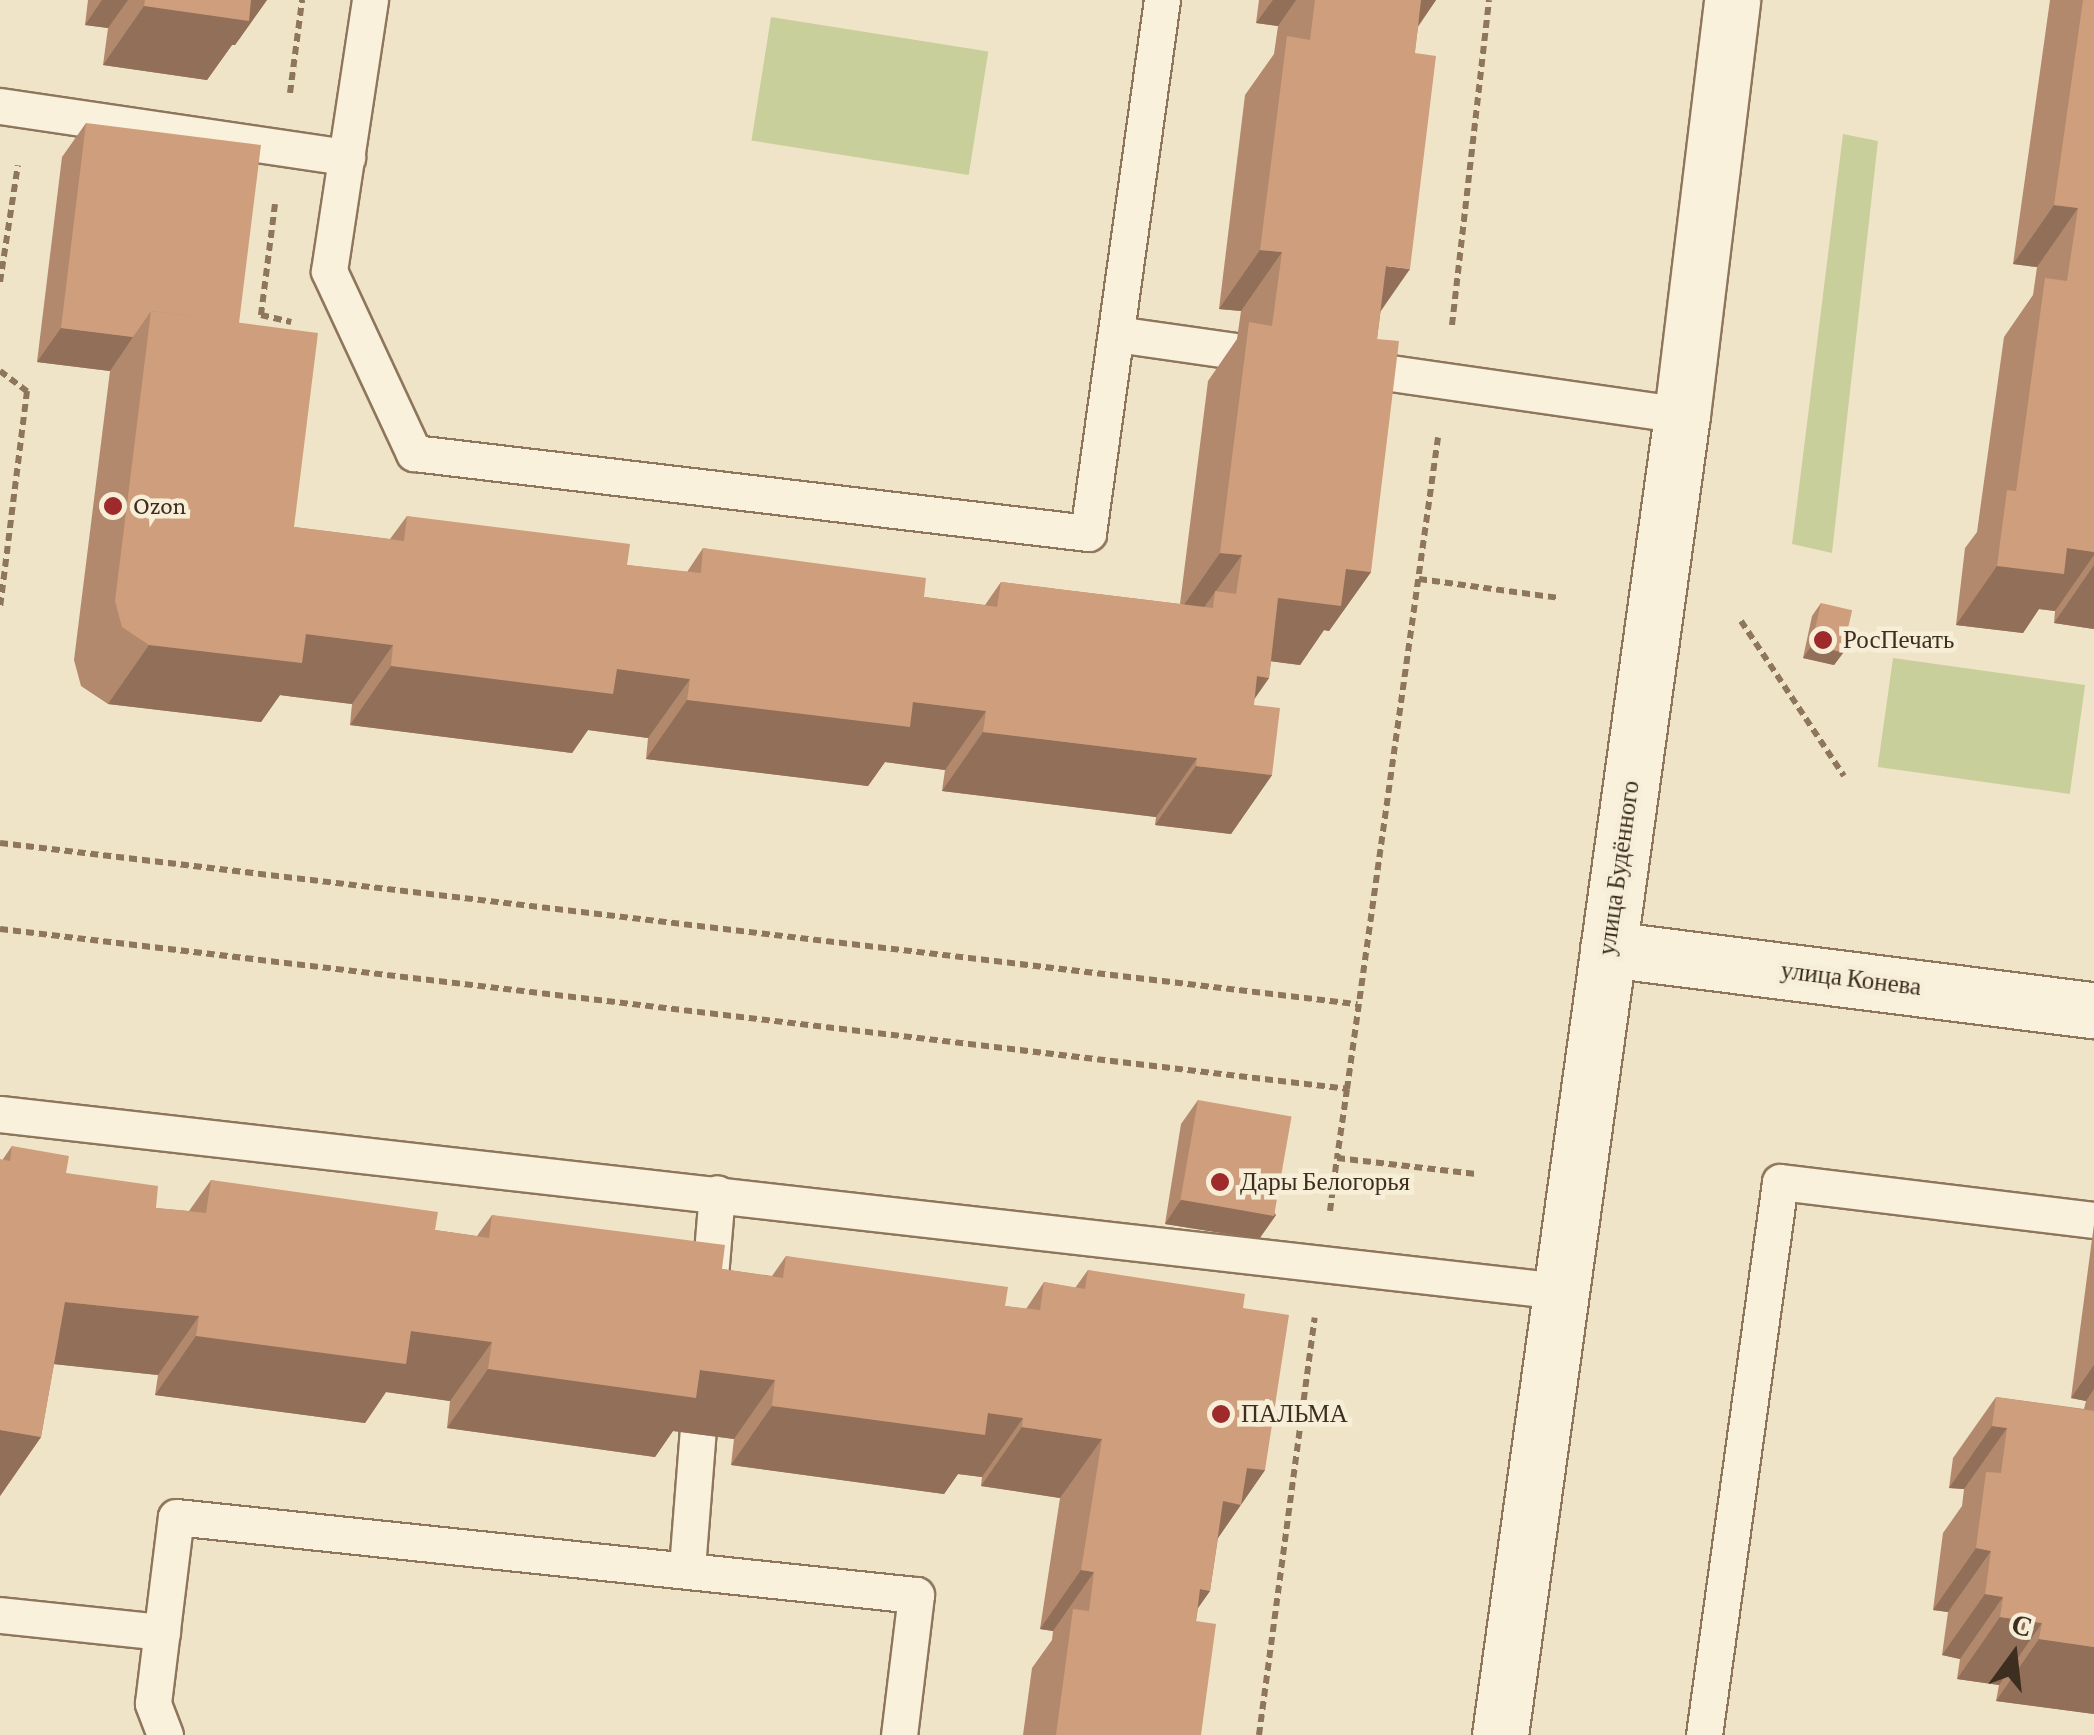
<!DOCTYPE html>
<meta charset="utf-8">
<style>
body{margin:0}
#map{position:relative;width:2094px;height:1735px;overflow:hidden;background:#f0e4c8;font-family:"Crimson Pro",serif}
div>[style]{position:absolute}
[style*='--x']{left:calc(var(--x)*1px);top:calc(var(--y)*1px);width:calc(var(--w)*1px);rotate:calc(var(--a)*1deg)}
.green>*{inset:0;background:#c9cf9b;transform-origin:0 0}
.path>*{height:6px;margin-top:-3px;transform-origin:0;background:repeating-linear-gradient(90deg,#8d765c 0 8px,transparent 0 13px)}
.roads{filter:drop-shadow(2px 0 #8d765c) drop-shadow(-2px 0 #8d765c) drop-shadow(0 2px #8d765c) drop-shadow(0 -2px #8d765c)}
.lane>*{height:35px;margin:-17.5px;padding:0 17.5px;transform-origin:17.5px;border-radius:17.5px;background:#faf1dc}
.secondary>*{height:55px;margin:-27.5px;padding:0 27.5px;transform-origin:27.5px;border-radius:27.5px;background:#faf1dc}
.wall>*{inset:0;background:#b2896c}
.shaded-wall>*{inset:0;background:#916f58}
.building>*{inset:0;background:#cf9f7d;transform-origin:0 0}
.dots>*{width:28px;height:28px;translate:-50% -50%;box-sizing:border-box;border:5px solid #f7eed8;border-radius:50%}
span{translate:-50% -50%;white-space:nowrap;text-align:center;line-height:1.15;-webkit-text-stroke:9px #f7eed8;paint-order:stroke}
.poi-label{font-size:25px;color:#3d2e20}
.left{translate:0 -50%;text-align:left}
.street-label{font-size:25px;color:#3d2e20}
.north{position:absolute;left:1964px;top:1605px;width:100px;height:100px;-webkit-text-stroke:8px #f7eed8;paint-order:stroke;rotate:15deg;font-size:28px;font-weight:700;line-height:40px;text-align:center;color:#3d2e20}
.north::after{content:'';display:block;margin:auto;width:35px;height:45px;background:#3d2e20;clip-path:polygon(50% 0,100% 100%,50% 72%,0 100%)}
</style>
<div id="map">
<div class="green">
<i style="left:771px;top:17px;width:220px;height:125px;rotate:9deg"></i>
<i style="clip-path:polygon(1843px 134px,1878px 141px,1832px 553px,1792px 544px)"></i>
<i style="left:1893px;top:658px;width:194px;height:110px;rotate:8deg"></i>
</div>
<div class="path">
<i style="--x:290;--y:93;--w:94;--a:-82.6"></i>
<i style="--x:275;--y:204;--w:112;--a:97.2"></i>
<i style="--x:261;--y:315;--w:31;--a:13"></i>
<i style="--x:0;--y:282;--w:118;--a:-81.3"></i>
<i style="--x:1452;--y:325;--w:327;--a:-83.5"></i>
<i style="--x:0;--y:371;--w:34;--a:37"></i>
<i style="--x:27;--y:391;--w:220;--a:97.1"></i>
<i style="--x:1419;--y:579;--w:141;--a:7.7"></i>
<i style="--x:1741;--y:621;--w:186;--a:56.4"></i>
<i style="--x:0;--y:843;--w:1367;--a:6.77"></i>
<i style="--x:0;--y:929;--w:1356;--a:6.77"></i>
<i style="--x:1347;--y:1089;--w:70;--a:98.2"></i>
<i style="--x:1337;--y:1158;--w:140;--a:6.6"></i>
<i style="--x:1347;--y:1089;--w:658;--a:-82.05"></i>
<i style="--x:1330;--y:1211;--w:53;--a:-82.5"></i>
<i style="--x:1259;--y:1735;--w:421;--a:-82.4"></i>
</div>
<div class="roads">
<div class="lane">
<i style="--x:370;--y:0;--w:274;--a:98.6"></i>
<i style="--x:329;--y:271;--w:201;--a:65"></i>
<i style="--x:414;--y:453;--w:679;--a:6.77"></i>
<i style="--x:1088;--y:533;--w:538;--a:-82.1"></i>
<i style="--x:0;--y:106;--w:351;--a:8.4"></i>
<i style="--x:1116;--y:334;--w:164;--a:8.1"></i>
<i style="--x:1349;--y:367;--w:336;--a:8.2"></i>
<i style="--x:0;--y:1114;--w:1571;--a:6.47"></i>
<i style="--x:709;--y:1288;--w:95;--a:-85.2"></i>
<i style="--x:687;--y:1568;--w:180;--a:-85.5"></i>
<i style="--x:0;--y:1615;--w:163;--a:6"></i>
<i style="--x:165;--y:1735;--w:34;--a:-111"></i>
<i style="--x:153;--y:1703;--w:187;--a:-83"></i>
<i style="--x:176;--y:1517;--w:744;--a:6.02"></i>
<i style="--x:916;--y:1595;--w:141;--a:96.9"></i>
<i style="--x:1704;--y:1735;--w:558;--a:-82.17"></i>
<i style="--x:1780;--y:1182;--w:316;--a:6.9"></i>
</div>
<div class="secondary">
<i style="--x:1608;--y:949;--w:490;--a:7.2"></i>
<i style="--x:1500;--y:1735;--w:1332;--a:-82.15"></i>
<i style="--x:1682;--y:415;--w:418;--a:-83.1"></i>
</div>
</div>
<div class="wall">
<i style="clip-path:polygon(88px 0,267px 0,235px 45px,232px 45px,207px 80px,103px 65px,108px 28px,85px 25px)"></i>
<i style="clip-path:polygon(1259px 0,1436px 0,1418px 27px,1377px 339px,1371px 572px,1329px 631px,1324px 630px,1300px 665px,1271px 661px,1269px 678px,1254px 699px,1254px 705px,1272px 775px,1231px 834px,1155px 825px,1156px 817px,942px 791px,945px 770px,885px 762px,868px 786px,646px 759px,648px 738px,588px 730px,572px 753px,350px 725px,352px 704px,280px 695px,261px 722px,108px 704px,81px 686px,74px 660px,110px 371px,37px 362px,62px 157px,86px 123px,239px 323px,294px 527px,390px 539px,407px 516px,627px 565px,687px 572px,703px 548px,924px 597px,985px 605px,1001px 582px,1180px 604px,1208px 381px,1237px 339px,1241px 311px,1219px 309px,1245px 95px,1274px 54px,1278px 26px,1256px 23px)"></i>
<i style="clip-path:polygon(2050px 0,2094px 0,2094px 629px,2054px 623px,2055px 611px,2039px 609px,2023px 633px,1956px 625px,1965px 548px,1977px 532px,2004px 337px,2033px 295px,2037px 267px,2013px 264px)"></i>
<i style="clip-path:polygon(1821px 603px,1843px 653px,1834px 665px,1803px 658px,1812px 616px)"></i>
<i style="clip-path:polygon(1198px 1100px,1276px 1215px,1259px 1239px,1165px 1224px,1181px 1124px)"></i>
<i style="clip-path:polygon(12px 1146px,66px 1173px,156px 1208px,189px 1211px,211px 1180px,435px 1230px,477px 1236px,492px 1215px,722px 1269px,772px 1276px,786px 1256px,1005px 1306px,1026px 1309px,1044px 1282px,1075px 1288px,1088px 1270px,1243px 1308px,1265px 1470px,1218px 1538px,1210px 1591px,1198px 1608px,1196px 1621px,1201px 1735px,1023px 1735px,1032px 1668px,1052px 1640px,1053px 1631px,1040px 1629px,1060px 1498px,981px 1486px,982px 1477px,958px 1474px,944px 1494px,731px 1465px,734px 1439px,673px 1431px,655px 1457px,447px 1428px,450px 1401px,386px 1392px,365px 1423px,155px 1395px,158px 1375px,54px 1364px,41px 1437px,0 1496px,3px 1159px)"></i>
<i style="clip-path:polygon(2094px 1224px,2094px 1714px,1996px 1701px,1999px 1685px,1957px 1679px,1960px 1659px,1942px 1655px,1948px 1612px,1933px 1610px,1943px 1533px,1962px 1506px,1964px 1489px,1949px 1488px,1953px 1458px,1996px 1397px,2084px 1409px,2086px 1401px,2071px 1398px)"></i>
</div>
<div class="shaded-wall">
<i style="clip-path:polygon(102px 0,128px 0,108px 28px,85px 25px)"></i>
<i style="clip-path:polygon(242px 0,267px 0,235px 45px,232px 45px,207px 80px,103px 65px,144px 6px)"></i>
<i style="clip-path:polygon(1273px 0,1296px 0,1278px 26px,1256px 23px)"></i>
<i style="clip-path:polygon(1410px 0,1436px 0,1406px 43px)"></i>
<i style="clip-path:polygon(2054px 205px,2078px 208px,2037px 267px,2013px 264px)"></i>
<i style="clip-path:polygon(1260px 250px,1282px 252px,1241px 311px,1219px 309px)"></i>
<i style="clip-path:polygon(1386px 266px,1410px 269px,1369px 328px)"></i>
<i style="clip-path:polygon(61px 328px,133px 337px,110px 371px,37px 362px)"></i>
<i style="clip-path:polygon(2067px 548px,2094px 552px,2094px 555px,2055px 611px,2039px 609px,2023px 633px,1956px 625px,1997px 566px)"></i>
<i style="clip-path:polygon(1220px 553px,1242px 555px,1199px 614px,1179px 612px)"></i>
<i style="clip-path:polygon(2094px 565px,2094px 629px,2054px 623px)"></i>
<i style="clip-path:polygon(1346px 569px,1371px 572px,1329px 631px,1324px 630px,1300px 665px,1237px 657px,1278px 598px)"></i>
<i style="clip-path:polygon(306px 634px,393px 645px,352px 704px,280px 695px,261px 722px,108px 704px,149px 645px)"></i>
<i style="clip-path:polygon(1812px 645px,1843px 653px,1834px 665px,1803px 658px)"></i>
<i style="clip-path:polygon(391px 666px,617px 669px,690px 679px,648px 738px,588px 730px,572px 753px,350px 725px)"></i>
<i style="clip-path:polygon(1257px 676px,1269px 678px,1228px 737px)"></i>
<i style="clip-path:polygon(687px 700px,913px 702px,986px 711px,945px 770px,885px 762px,868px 786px,646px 759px)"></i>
<i style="clip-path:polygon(983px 732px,1197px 758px,1156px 817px,942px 791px)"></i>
<i style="clip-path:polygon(1196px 766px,1272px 775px,1231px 834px,1155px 825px)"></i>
<i style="clip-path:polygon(1181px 1200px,1276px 1215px,1259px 1239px,1165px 1224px)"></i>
<i style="clip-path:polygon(65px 1302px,199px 1316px,158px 1375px,24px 1361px)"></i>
<i style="clip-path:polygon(411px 1331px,492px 1342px,450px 1401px,386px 1392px,365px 1423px,155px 1395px,196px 1336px)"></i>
<i style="clip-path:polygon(2094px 1365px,2094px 1389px,2086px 1401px,2071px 1398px)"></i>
<i style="clip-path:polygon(488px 1369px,700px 1370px,775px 1380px,734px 1439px,673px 1431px,655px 1457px,447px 1428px)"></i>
<i style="clip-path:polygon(772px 1406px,988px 1413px,1023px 1418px,982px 1477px,958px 1474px,944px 1494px,731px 1465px)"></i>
<i style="clip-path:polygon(1992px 1426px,2007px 1428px,1964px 1489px,1949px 1488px)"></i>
<i style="clip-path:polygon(1022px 1427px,1102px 1439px,1060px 1498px,981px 1486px)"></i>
<i style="clip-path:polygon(0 1430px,41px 1437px,0 1496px)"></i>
<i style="clip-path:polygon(1247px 1468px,1265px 1470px,1200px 1564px,1182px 1560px)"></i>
<i style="clip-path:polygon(1976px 1548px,1991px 1551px,1948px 1612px,1933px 1610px)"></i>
<i style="clip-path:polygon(1081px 1570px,1094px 1572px,1053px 1631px,1040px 1629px)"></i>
<i style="clip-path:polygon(1200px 1589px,1210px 1591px,1168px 1650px)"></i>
<i style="clip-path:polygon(1985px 1594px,2003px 1597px,1960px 1659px,1942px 1655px)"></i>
<i style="clip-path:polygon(2000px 1617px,2042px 1623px,1999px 1685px,1957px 1679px)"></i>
<i style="clip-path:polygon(2039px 1639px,2094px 1647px,2094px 1714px,1996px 1701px)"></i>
</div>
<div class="building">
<i style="clip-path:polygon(145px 0,251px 0,249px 21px,144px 6px)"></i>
<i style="clip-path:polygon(1315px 0,1421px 0,1415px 53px,1436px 56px,1410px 269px,1386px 266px,1377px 339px,1399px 341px,1371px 572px,1346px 569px,1341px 606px,1278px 598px,1269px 678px,1257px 676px,1254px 705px,1280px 708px,1272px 775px,1196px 766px,1197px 758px,983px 732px,986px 711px,913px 702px,910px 727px,687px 700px,690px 679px,617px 669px,613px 694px,391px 666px,393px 645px,306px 634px,302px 663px,149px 645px,122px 627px,115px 601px,151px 311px,318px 333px,294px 527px,404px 541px,407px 516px,630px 544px,627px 565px,701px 573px,703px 548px,926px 578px,924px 597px,997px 607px,1001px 582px,1213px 608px,1215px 591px,1236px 594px,1242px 555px,1220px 553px,1249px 322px,1272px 326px,1282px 252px,1260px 250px,1287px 36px,1310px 40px)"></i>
<i style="clip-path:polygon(2083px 0,2094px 0,2094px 552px,2067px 548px,2064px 574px,1997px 566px,2007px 490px,2016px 491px,2045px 278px,2067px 281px,2078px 208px,2054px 205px)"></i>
<i style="clip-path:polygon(86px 123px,261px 145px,239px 323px,151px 311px,133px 337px,61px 328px)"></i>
<i style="left:1821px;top:603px;width:32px;height:43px;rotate:13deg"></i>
<i style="left:1198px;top:1100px;width:95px;height:101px;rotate:10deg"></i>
<i style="clip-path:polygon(12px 1146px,69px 1156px,66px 1173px,158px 1186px,156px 1208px,206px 1213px,211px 1180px,438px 1212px,435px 1230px,489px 1238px,492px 1215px,725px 1245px,722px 1269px,783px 1278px,786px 1256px,1008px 1287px,1005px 1306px,1040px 1310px,1044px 1282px,1085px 1289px,1088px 1270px,1245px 1294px,1243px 1308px,1289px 1315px,1265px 1470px,1247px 1468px,1241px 1505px,1223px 1501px,1210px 1591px,1200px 1589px,1196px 1621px,1216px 1624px,1201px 1735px,1056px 1735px,1073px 1609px,1089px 1611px,1094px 1572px,1081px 1570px,1102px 1439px,1022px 1427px,1023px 1418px,988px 1413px,985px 1435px,772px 1406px,775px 1380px,700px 1370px,696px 1398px,488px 1369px,492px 1342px,411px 1331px,406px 1364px,196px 1336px,199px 1316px,65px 1302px,41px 1437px,0 1430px,0 1159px,10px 1161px)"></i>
<i style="clip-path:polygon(1996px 1397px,2094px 1411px,2094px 1647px,2039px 1639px,2042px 1623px,2000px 1617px,2003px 1597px,1985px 1594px,1991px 1551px,1976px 1548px,1986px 1472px,2001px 1473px,2007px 1428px,1992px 1426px)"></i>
</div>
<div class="dots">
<i style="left:113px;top:506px;background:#9e2a2b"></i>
<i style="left:1823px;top:640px;background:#9e2a2b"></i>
<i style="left:1220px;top:1182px;background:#9e2a2b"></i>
<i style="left:1221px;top:1414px;background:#9e2a2b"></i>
</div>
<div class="poi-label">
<span class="left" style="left:133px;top:506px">Ozon</span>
<span class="left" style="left:1843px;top:640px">РосПечать</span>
<span class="left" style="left:1240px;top:1182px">Дары Белогорья</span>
<span class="left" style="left:1241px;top:1414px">ПАЛЬМА</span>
</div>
<div class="street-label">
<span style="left:1619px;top:868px;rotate:-82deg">улица Будённого</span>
<span style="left:1851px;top:979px;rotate:7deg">улица Конева</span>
</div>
<div class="north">С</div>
</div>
